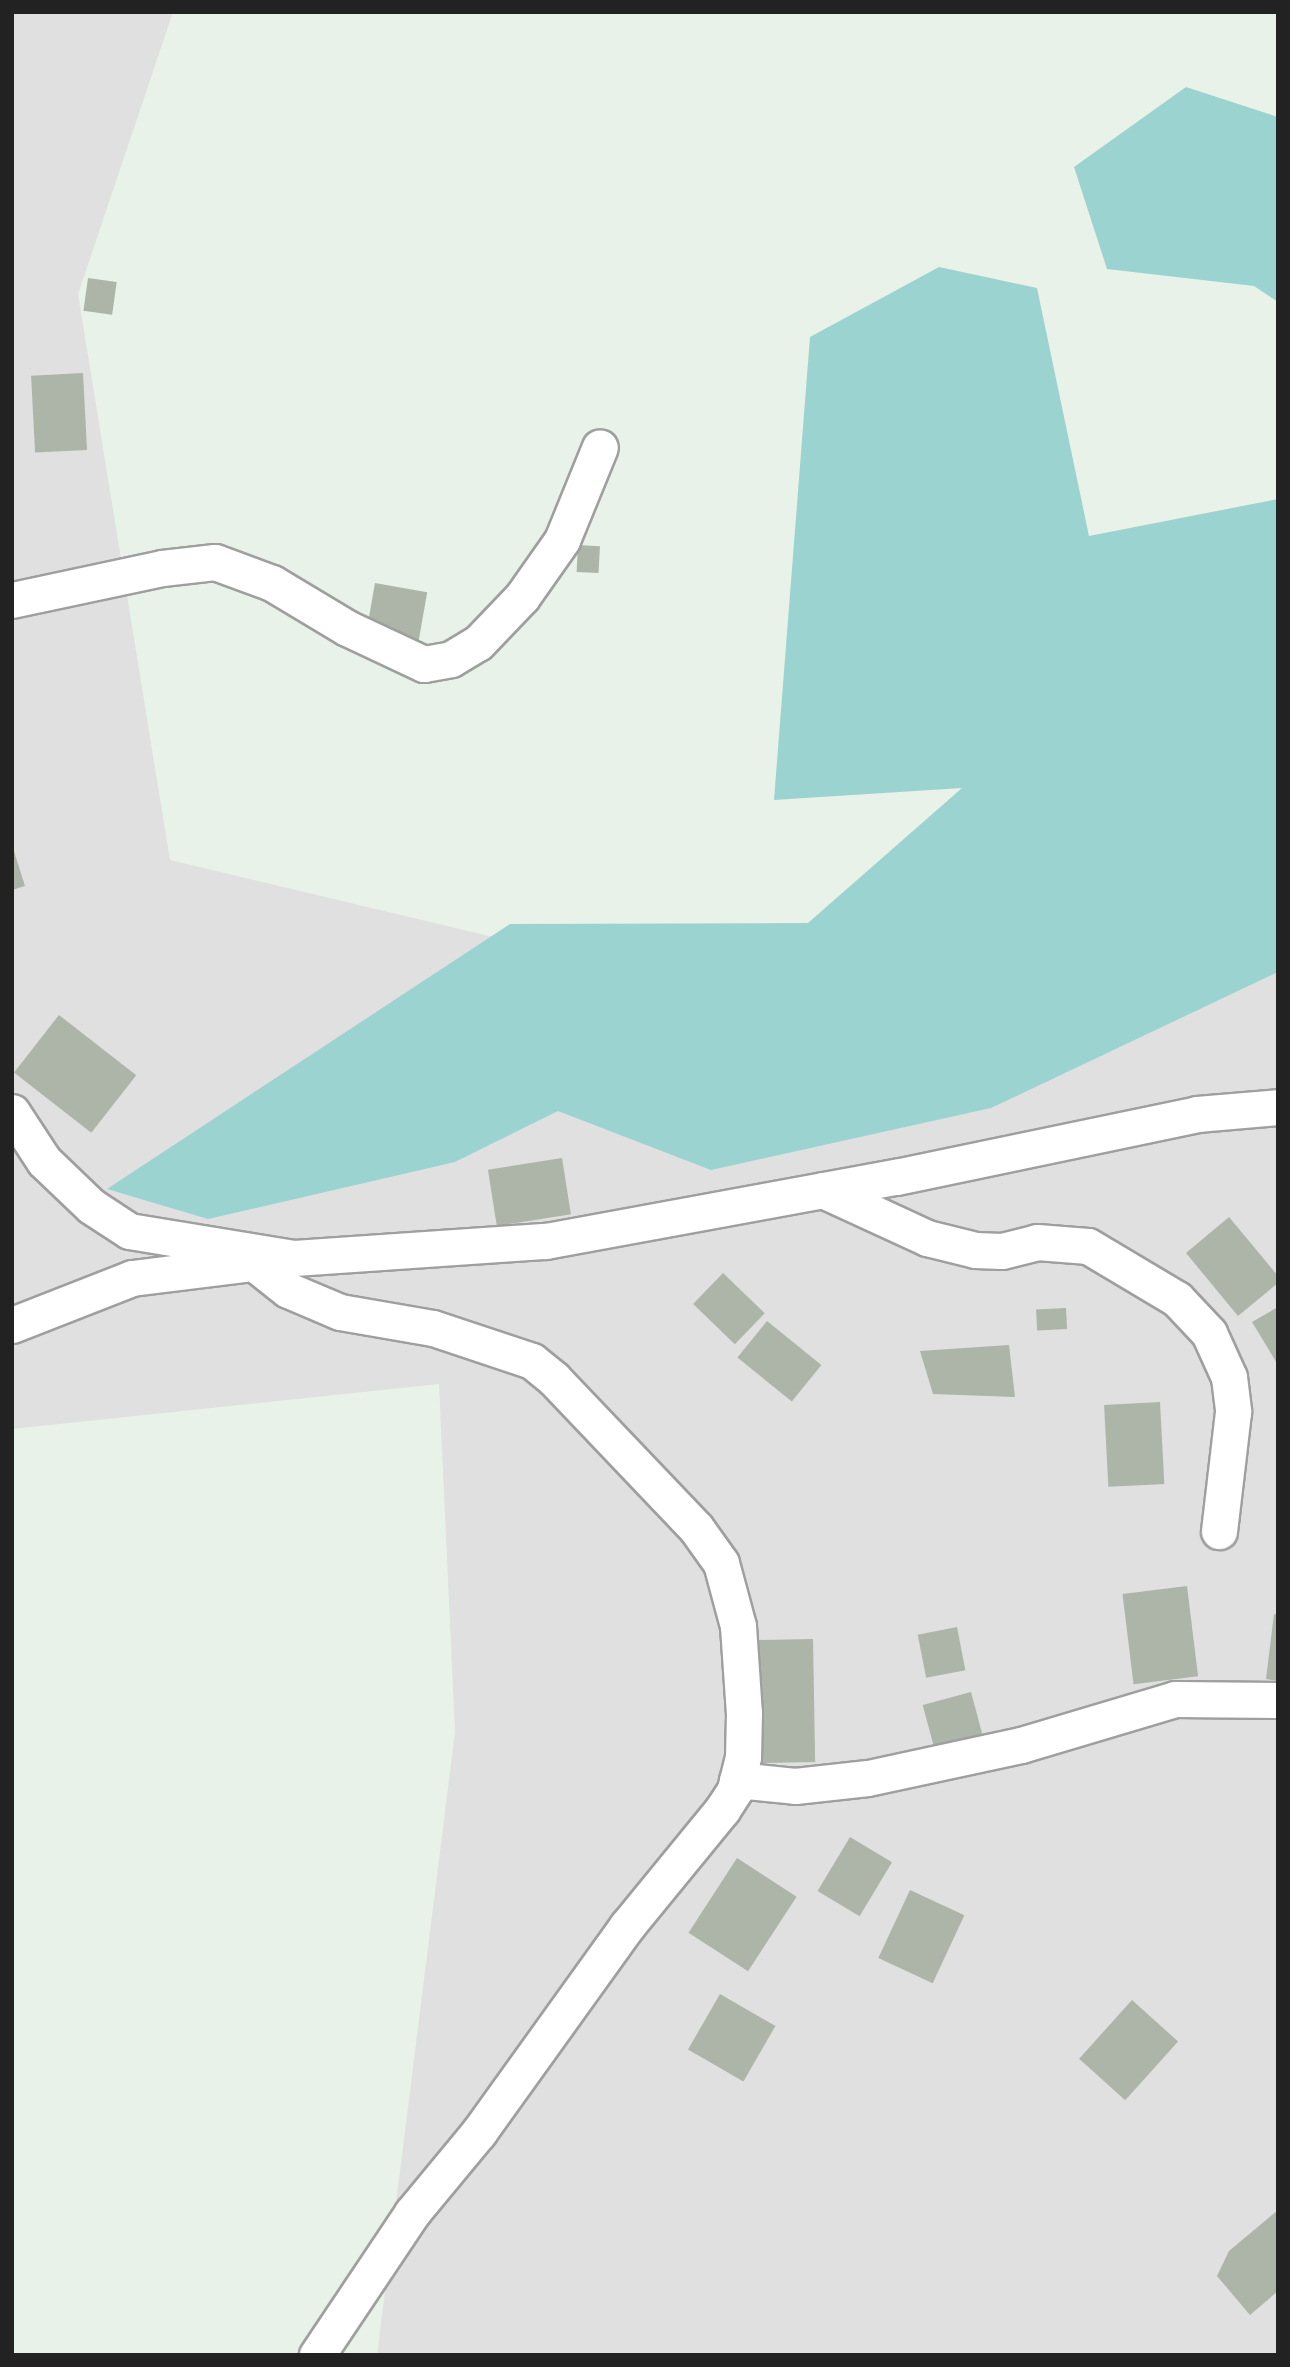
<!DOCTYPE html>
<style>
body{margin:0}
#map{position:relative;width:1290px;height:2367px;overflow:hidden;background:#e9f2e8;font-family:"PT Sans Narrow",sans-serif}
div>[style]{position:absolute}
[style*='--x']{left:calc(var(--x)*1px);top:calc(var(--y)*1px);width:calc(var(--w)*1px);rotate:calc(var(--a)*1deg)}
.residential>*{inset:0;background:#dfe0df}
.forest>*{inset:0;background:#9bd3d0}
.building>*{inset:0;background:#acb5a7;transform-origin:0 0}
.roads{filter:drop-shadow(2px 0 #9f9f9f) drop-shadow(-2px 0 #9f9f9f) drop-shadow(0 2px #9f9f9f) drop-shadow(0 -2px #9f9f9f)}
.street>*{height:35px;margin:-17.5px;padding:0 17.5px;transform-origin:17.5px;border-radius:17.5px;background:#fff}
span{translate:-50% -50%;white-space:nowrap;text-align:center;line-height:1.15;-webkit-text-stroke:7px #fff;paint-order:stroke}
.frame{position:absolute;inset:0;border:14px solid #222;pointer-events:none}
</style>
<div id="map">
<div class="residential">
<i style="clip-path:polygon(12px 12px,173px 12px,78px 294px,170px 860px,833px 1018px,1278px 898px,1278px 2355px,377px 2355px,455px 1732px,439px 1384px,12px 1429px)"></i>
</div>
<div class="forest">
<i style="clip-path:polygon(1186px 87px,1278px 117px,1278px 302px,1254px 286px,1107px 269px,1074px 167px)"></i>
<i style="clip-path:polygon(939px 267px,1037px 288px,1089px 536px,1278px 499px,1278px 972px,991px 1108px,711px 1170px,558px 1111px,455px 1162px,208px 1219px,107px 1189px,510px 924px,808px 923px,962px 788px,774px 800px,810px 337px)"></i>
</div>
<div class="building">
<i style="left:88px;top:278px;width:29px;height:33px;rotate:8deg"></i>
<i style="left:83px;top:373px;width:77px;height:52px;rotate:87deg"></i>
<i style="left:578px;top:545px;width:22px;height:27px;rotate:3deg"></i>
<i style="left:375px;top:583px;width:53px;height:50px;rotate:10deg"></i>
<i style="clip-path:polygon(12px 845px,25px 886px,12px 890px)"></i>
<i style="left:59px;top:1015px;width:98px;height:73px;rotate:38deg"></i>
<i style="left:562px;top:1158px;width:57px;height:75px;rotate:81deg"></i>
<i style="clip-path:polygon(1229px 1217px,1278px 1276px,1278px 1283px,1238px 1316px,1186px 1253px)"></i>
<i style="left:723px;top:1273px;width:58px;height:43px;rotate:44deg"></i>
<i style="clip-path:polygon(1278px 1307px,1278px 1365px,1252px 1322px)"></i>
<i style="left:1066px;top:1308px;width:21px;height:30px;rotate:87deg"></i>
<i style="left:767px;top:1321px;width:70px;height:47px;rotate:39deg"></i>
<i style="clip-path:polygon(1009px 1345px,1015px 1397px,933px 1394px,920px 1351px)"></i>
<i style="left:1160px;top:1402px;width:82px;height:56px;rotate:87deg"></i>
<i style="left:1187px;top:1586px;width:91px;height:65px;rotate:83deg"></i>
<i style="clip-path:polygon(1274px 1614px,1278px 1615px,1278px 1681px,1266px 1679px)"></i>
<i style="left:957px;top:1627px;width:44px;height:40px;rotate:79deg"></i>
<i style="left:813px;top:1639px;width:123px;height:54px;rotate:89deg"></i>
<i style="left:971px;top:1692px;width:50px;height:50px;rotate:75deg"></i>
<i style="left:850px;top:1837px;width:49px;height:63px;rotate:31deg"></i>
<i style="left:737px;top:1858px;width:71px;height:89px;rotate:33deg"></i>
<i style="left:910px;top:1890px;width:60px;height:75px;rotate:25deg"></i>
<i style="left:720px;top:1994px;width:64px;height:64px;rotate:30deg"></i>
<i style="left:1132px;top:2000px;width:62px;height:79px;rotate:42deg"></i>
<i style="clip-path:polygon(1278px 2210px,1278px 2291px,1250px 2315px,1217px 2276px,1229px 2251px)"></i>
</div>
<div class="roads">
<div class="street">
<i style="--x:12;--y:600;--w:153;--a:-12"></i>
<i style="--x:162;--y:568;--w:53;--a:-6.5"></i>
<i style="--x:215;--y:562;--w:61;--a:20.2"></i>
<i style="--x:272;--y:583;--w:87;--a:31"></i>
<i style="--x:347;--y:628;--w:85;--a:25.1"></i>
<i style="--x:424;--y:664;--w:27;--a:-10"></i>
<i style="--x:451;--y:659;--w:31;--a:-31"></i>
<i style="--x:478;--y:643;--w:64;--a:-46.3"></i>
<i style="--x:522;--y:597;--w:70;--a:-54.9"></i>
<i style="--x:562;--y:540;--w:100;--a:-67.8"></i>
<i style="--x:12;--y:1112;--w:59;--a:56.9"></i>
<i style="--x:44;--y:1161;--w:65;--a:43.8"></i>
<i style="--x:91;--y:1206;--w:45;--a:33.3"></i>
<i style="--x:129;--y:1231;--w:167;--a:9.3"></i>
<i style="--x:294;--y:1258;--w:253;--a:-3.9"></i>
<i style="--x:546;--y:1241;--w:356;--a:-10.4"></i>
<i style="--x:896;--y:1177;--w:308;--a:-11.8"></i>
<i style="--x:1197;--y:1114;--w:81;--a:-4.9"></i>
<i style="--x:823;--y:1190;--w:115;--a:24.8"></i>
<i style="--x:927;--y:1238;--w:49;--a:14"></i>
<i style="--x:975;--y:1250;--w:27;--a:2"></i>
<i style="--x:1002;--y:1251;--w:36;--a:-14"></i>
<i style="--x:1037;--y:1242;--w:51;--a:4.5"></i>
<i style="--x:1088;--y:1246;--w:104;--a:30.8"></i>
<i style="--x:1177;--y:1299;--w:47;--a:46.7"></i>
<i style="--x:1209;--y:1333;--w:48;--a:65.6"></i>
<i style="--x:1229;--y:1377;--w:35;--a:83"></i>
<i style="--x:1233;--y:1412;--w:120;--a:96.7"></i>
<i style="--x:254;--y:1263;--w:43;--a:38.5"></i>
<i style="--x:288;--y:1290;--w:56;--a:22.9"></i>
<i style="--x:340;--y:1312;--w:94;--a:9.8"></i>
<i style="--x:433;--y:1328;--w:104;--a:18.4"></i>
<i style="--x:532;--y:1361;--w:28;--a:39"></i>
<i style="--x:554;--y:1379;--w:206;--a:46.4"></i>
<i style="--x:696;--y:1528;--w:43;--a:54.5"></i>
<i style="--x:721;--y:1563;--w:65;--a:74.9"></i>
<i style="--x:738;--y:1626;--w:87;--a:86.1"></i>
<i style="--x:744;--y:1713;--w:44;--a:91.3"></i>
<i style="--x:743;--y:1757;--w:34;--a:104"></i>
<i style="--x:735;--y:1790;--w:24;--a:123"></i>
<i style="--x:722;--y:1810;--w:150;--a:129.3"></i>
<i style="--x:627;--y:1926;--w:254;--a:125.7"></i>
<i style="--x:479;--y:2132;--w:105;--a:129.6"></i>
<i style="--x:412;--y:2213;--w:171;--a:123.8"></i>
<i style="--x:12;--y:1325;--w:129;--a:-21.4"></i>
<i style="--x:132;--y:1278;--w:114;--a:-7.1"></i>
<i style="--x:737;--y:1780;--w:58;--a:5.9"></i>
<i style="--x:795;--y:1786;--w:73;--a:-6.3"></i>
<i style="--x:868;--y:1778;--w:157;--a:-12.2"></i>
<i style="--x:1021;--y:1745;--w:161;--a:-16.6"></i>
<i style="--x:1175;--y:1699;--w:103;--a:0.6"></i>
</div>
</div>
<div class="frame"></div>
</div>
